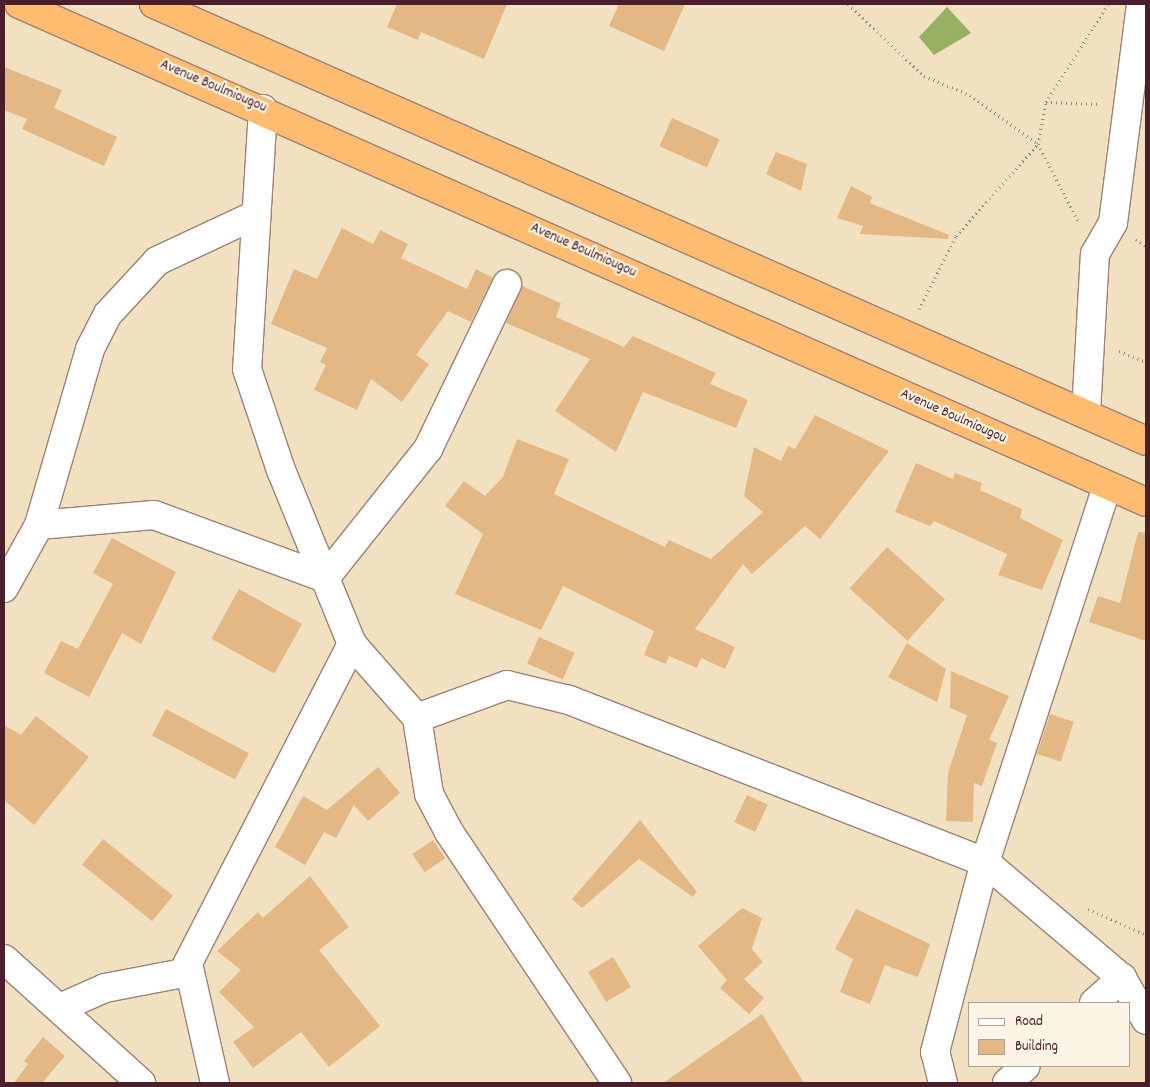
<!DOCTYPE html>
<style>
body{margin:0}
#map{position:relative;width:1150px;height:1087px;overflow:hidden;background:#f1e1c1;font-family:Dekko,sans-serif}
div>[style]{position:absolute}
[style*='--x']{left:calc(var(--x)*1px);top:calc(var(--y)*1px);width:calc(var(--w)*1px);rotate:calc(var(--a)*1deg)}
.forest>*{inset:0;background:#97b061}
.building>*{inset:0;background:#e4b884;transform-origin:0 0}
.path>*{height:3px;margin-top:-1.5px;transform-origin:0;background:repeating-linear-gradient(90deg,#9e8076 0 1px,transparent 0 5px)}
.roads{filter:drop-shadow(1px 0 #9e8076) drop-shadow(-1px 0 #9e8076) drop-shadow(0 1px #9e8076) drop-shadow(0 -1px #9e8076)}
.minor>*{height:28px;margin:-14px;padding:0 14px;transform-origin:14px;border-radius:14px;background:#fff}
.highway>*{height:28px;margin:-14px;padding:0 14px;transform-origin:14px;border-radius:14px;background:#fdbc6f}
span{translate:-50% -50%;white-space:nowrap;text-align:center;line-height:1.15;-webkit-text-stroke:4.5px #fcf5e5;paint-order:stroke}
.street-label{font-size:15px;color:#4a1f2b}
.frame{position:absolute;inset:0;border:5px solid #4a1f2b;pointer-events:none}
.legend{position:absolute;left:968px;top:1002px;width:162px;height:65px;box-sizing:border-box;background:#fcf5e5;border:1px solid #b59f9b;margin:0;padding:6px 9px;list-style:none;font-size:15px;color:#4a1f2b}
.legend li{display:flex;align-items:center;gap:10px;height:25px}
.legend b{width:25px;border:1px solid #b59f9b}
</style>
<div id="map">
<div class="forest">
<i style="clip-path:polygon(947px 7px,971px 33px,934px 55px,919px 37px)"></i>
</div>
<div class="building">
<i style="clip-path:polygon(397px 4px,507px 4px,484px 59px,421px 32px,418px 40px,387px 27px)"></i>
<i style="clip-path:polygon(619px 4px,685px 4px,664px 51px,609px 26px)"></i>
<i style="clip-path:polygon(4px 67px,62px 90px,54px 108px,117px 137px,104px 166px,22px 129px,27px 119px,4px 110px)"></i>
<i style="left:672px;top:118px;width:52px;height:31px;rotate:24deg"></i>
<i style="clip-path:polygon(776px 152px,807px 164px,801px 191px,766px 174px)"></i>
<i style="clip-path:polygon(851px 186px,872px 197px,870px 203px,949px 235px,948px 239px,860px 234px,863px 226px,837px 218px)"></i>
<i style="clip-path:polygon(342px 228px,373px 244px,380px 230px,408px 244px,401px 258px,467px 289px,476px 269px,493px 278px,471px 322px,448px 311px,416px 355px,429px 364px,402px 402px,371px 379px,357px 410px,314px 390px,326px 365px,320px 362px,327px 348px,271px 324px,294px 269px,317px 279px)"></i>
<i style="clip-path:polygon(522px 286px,561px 303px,556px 317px,624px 347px,633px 336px,716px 373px,710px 384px,748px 400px,736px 428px,643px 392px,616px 452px,555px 411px,590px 359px,506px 323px)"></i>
<i style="clip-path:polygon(815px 415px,889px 451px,820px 539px,805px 526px,752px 574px,743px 564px,695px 629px,735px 647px,725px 669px,701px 658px,697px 668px,669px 656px,666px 664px,644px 655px,654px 631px,563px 586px,541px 630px,455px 594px,483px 534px,445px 506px,464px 481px,485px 496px,503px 477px,517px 439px,569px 459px,554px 494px,665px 547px,669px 540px,711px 559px,763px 512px,744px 496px,754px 447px,781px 461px,788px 446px,795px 449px)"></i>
<i style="clip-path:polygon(916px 463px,953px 479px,955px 473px,982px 483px,980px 490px,1022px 509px,1020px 518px,1063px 540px,1042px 590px,998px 575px,1007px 554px,934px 521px,930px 526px,895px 512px)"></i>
<i style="clip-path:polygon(1138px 532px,1146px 533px,1146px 641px,1089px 622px,1098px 596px,1120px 603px)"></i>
<i style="clip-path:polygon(112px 538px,176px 572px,141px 644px,122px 633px,89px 697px,44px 673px,61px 641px,78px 649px,113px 584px,93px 573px)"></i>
<i style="left:887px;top:547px;width:78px;height:56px;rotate:42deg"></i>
<i style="left:239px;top:589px;width:72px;height:57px;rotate:29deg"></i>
<i style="left:539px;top:637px;width:39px;height:29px;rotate:24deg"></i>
<i style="clip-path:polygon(907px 643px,946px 669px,937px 702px,888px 677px)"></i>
<i style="clip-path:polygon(951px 671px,1009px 696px,989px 740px,997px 743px,982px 786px,974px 783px,973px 822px,946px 821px,948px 773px,967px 715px,950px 708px)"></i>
<i style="left:166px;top:709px;width:94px;height:30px;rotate:28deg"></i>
<i style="left:1050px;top:714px;width:25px;height:42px;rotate:18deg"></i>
<i style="clip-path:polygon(36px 716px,89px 757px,34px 825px,4px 800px,4px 725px,21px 735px)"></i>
<i style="clip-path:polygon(378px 767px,400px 793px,368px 821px,354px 805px,336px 838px,324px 832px,305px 865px,275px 847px,303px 796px,327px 810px)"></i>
<i style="left:747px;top:795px;width:23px;height:30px;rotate:25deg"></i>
<i style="clip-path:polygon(640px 820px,697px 892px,693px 897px,639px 859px,582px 908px,572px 899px)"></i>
<i style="left:103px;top:839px;width:90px;height:33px;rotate:39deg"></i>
<i style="left:433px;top:840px;width:22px;height:25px;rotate:56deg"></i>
<i style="clip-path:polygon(310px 876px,349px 927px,319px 950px,380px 1026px,329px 1067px,301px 1032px,253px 1068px,233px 1042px,254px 1027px,219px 992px,241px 970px,217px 951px,258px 912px,263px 918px)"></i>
<i style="clip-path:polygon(742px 908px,762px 918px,752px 949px,763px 962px,744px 979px,764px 998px,749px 1014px,720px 988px,727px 980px,698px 946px)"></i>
<i style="clip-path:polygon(856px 909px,930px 944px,918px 977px,885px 965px,870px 1004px,840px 992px,853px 959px,835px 949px)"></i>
<i style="left:613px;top:957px;width:35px;height:29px;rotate:59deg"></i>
<i style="clip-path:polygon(762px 1014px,804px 1083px,663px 1083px)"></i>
<i style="clip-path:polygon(43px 1037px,65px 1056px,42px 1083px,14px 1083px,28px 1064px,24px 1061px)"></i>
</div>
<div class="path">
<i style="--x:848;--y:4;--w:105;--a:43.5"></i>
<i style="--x:924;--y:76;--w:50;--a:22.4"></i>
<i style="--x:970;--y:95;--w:84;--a:35.8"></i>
<i style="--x:1038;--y:144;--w:89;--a:62.6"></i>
<i style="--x:1046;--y:102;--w:54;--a:2.1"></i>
<i style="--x:1136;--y:239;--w:12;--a:35"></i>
<i style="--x:919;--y:309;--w:82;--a:-63.1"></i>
<i style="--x:956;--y:236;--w:123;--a:-48.3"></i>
<i style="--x:1038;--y:144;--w:43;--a:-79.2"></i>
<i style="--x:1046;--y:102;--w:116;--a:-57.7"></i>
<i style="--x:1119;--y:351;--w:29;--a:22"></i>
<i style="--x:1088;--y:909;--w:64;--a:24.1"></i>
</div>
<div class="roads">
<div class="minor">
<i style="--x:263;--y:109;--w:260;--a:93.5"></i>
<i style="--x:247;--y:369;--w:107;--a:71.4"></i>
<i style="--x:281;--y:470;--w:188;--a:67.8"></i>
<i style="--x:352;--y:644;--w:98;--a:48.7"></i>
<i style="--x:417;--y:718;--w:77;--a:81"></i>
<i style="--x:429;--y:794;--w:43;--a:62.2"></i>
<i style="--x:449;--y:832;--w:302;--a:56.2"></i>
<i style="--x:1086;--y:413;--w:159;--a:-86.8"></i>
<i style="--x:1095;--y:254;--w:36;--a:-60"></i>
<i style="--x:1113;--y:223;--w:221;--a:-82.7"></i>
<i style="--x:39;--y:525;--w:115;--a:-5"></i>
<i style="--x:154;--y:515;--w:182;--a:20.2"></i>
<i style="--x:325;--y:578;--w:165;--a:-51.4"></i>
<i style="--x:428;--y:449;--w:183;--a:-64.4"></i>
<i style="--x:4;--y:588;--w:72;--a:-60.9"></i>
<i style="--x:39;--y:525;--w:183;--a:-73.8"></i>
<i style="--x:90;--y:349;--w:39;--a:-63"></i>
<i style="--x:108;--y:314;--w:72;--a:-47.2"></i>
<i style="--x:157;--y:261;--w:108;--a:-25.1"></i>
<i style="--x:417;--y:718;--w:96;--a:-20.1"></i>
<i style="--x:507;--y:685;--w:64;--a:13.6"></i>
<i style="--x:569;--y:700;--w:446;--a:21.3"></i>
<i style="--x:985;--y:862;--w:180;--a:40.3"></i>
<i style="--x:1122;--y:978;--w:48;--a:60.3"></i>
<i style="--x:4;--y:959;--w:185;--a:42.1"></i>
<i style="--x:1094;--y:1003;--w:38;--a:-42"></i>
<i style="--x:62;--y:1007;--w:47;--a:-23.8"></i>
<i style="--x:105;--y:988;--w:85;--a:-10.9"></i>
<i style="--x:215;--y:1083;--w:123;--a:-102.7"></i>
<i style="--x:188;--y:963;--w:359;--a:-62.8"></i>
<i style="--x:943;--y:1083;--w:32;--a:-104"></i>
<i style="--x:935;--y:1052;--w:196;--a:-75.3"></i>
<i style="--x:985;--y:862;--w:395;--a:-72"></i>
<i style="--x:1007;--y:1083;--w:25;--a:-42"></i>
</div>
<div class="highway">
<i style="--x:19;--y:4;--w:1232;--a:23.84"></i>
<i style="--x:154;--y:4;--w:1084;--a:23.77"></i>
</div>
</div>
<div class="street-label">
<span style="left:213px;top:87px;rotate:23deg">Avenue Boulmiougou</span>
<span style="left:583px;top:251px;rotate:24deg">Avenue Boulmiougou</span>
<span style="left:953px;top:417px;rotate:24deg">Avenue Boulmiougou</span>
</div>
<div class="frame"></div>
<ul class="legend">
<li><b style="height:6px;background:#fff"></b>Road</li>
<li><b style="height:14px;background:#e4b884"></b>Building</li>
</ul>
</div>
